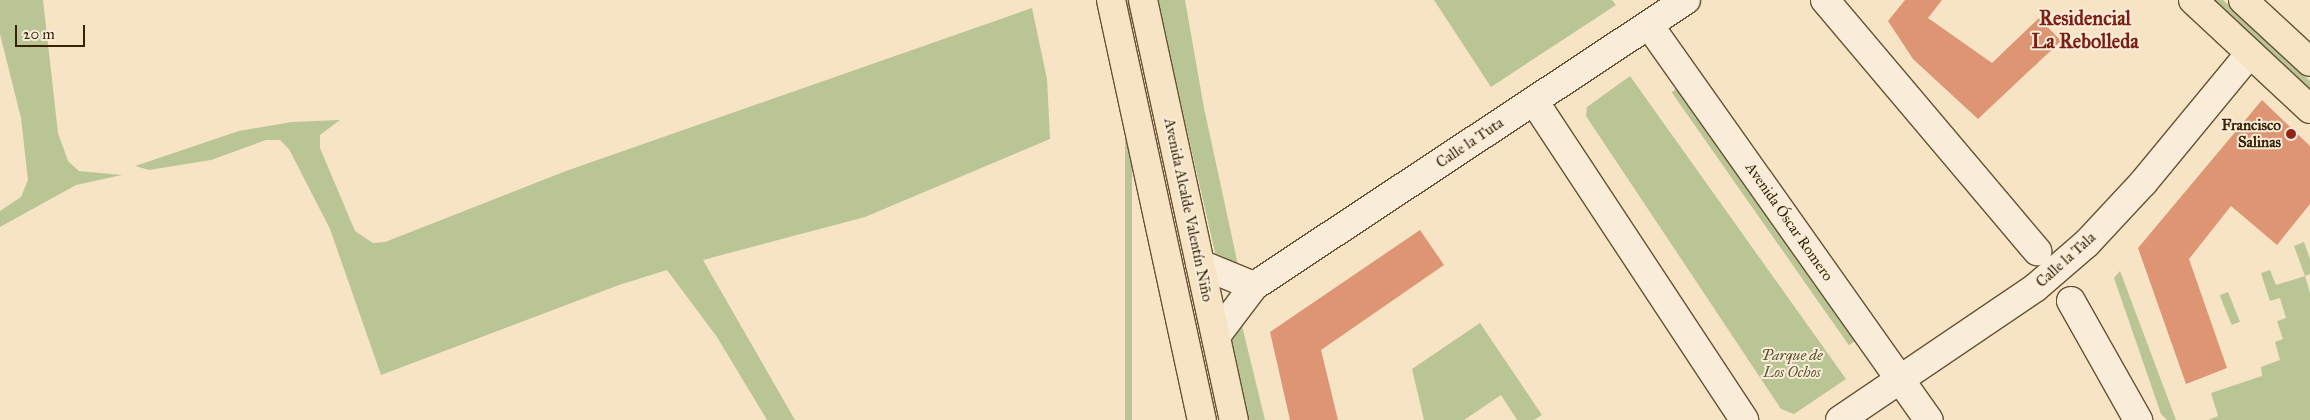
<!DOCTYPE html>
<meta charset="utf-8">
<style>
body{margin:0}
#map{position:relative;width:2310px;height:420px;overflow:hidden;background:#f6e4c5;font-family:"IM FELL Great Primer",serif}
div>[style]{position:absolute}
[style*='--x']{left:calc(var(--x)*1px);top:calc(var(--y)*1px);width:calc(var(--w)*1px);rotate:calc(var(--a)*1deg)}
.green>*{inset:0;background:#bac596;transform-origin:0 0}
.building>*{inset:0;background:#dd9574}
.roads{filter:drop-shadow(1px 0 #675334) drop-shadow(-1px 0 #675334) drop-shadow(0 1px #675334) drop-shadow(0 -1px #675334)}
.minor>*{height:28px;margin:-14px;padding:0 14px;transform-origin:14px;border-radius:14px;background:#f9edd9}
.major>*{height:28px;margin:-14px;padding:0 14px;transform-origin:14px;border-radius:14px;background:#f6e4c5}
.dots>*{width:14px;height:14px;translate:-50% -50%;box-sizing:border-box;border:2px solid #f9edd9;border-radius:50%}
span{translate:-50% -50%;white-space:nowrap;text-align:center;line-height:1.15;-webkit-text-stroke:4px #f9edd9;paint-order:stroke}
.poi-label{font-size:15px;color:#372304;font-weight:700}
.right{translate:-100% -50%;text-align:right}
.street-label{font-size:15px;color:#372304}
.park-label{font-size:15px;color:#5e5430;font-style:italic}
.district-label{font-size:20px;color:#7a1f14;font-weight:700}
.scale{position:absolute;left:15px;top:25px;width:70px;height:22px;box-sizing:border-box;border:2px solid #372304;border-top:0;padding-left:6px;font-size:15px;line-height:18px;white-space:nowrap;color:#372304;-webkit-text-stroke:4px #f9edd9;paint-order:stroke}
</style>
<div id="map">
<div class="green">
<i style="clip-path:polygon(0 0,43px 0,58px 133px,68px 161px,79px 171px,122px 175px,76px 185px,0 227px,0 211px,21px 197px,28px 180px,21px 118px,0 34px)"></i>
<i style="left:1125px;top:0;width:7px;height:430px"></i>
<i style="clip-path:polygon(1157px 0,1185px 0,1204px 108px,1238px 265px,1217px 261px)"></i>
<i style="clip-path:polygon(1434px 0,1612px 0,1616px 5px,1491px 87px)"></i>
<i style="clip-path:polygon(2212px 0,2223px 0,2310px 81px,2310px 90px)"></i>
<i style="clip-path:polygon(1032px 8px,1047px 79px,1050px 139px,865px 217px,703px 260px,795px 420px,767px 420px,717px 337px,667px 270px,619px 285px,381px 375px,330px 229px,289px 149px,280px 140px,266px 140px,211px 160px,149px 170px,135px 166px,239px 131px,292px 122px,340px 120px,320px 135px,320px 148px,355px 231px,373px 243px,385px 242px,566px 171px)"></i>
<i style="clip-path:polygon(1630px 76px,1846px 379px,1794px 414px,1781px 409px,1586px 116px,1587px 107px)"></i>
<i style="left:1679px;top:87px;width:309px;height:9px;rotate:55deg"></i>
<i style="clip-path:polygon(2304px 242px,2310px 259px,2310px 274px,2305px 276px,2310px 293px,2310px 420px,2208px 420px,2218px 416px,2211px 393px,2262px 376px,2261px 367px,2280px 360px,2275px 342px,2283px 339px,2277px 321px,2286px 318px,2280px 298px,2270px 301px,2261px 273px,2270px 270px,2276px 285px,2305px 276px,2294px 246px)"></i>
<i style="clip-path:polygon(2120px 271px,2176px 420px,2167px 420px,2161px 414px,2114px 278px)"></i>
<i style="left:2228px;top:292px;width:32px;height:9px;rotate:68deg"></i>
<i style="clip-path:polygon(1480px 323px,1542px 415px,1534px 420px,1517px 420px,1501px 395px,1464px 420px,1424px 420px,1412px 369px)"></i>
<i style="clip-path:polygon(1242px 326px,1265px 420px,1247px 420px,1228px 334px)"></i>
</div>
<div class="building">
<i style="clip-path:polygon(1905px 0,1942px 0,1928px 18px,1992px 63px,2039px 18px,2061px 41px,1978px 119px,1913px 59px,1888px 21px)"></i>
<i style="clip-path:polygon(2262px 100px,2310px 146px,2310px 204px,2277px 245px,2231px 206px,2189px 259px,2227px 368px,2186px 384px,2138px 248px)"></i>
<i style="clip-path:polygon(1420px 230px,1444px 265px,1321px 350px,1338px 420px,1290px 420px,1270px 332px)"></i>
</div>
<div class="roads">
<div class="minor">
<i style="--x:1825;--y:0;--w:329;--a:49.8"></i>
<i style="--x:1649;--y:25;--w:484;--a:54.7"></i>
<i style="--x:1534;--y:101;--w:382;--a:56.6"></i>
<i style="--x:1200;--y:264;--w:58;--a:22.2"></i>
<i style="--x:2071;--y:301;--w:137;--a:60.6"></i>
<i style="--x:1216;--y:336;--w:63;--a:-52.8"></i>
<i style="--x:1254;--y:286;--w:518;--a:-33.51"></i>
<i style="--x:1840;--y:420;--w:235;--a:-34.1"></i>
<i style="--x:2035;--y:288;--w:69;--a:-40.9"></i>
<i style="--x:2087;--y:243;--w:82;--a:-47"></i>
<i style="--x:2143;--y:183;--w:168;--a:-50.5"></i>
</div>
<div class="major">
<i style="--x:1111;--y:0;--w:430;--a:77.8"></i>
<i style="--x:1143;--y:0;--w:430;--a:77.8"></i>
<i style="--x:2193;--y:0;--w:160;--a:43"></i>
<i style="--x:2243;--y:0;--w:91;--a:42.8"></i>
</div>
</div>
<div class="dots">
<i style="left:2291px;top:134px;background:#8f2418"></i>
</div>
<div class="poi-label">
<span class="right" style="left:2281px;top:134px">Francisco<br>Salinas</span>
</div>
<div class="street-label">
<span style="left:1470px;top:143px;rotate:-34deg">Calle la Tuta</span>
<span style="left:1188px;top:210px;rotate:78deg">Avenida Alcalde Valentín Niño</span>
<span style="left:1789px;top:222px;rotate:55deg">Avenida Óscar Romero</span>
<span style="left:2066px;top:260px;rotate:-42deg">Calle la Tala</span>
</div>
<div class="park-label">
<span style="left:1792px;top:364px">Parque de<br>Los Ochos</span>
</div>
<div class="district-label">
<span style="left:2085px;top:30px">Residencial<br>La Rebolleda</span>
</div>
<div class="scale">20 m</div>
</div>
